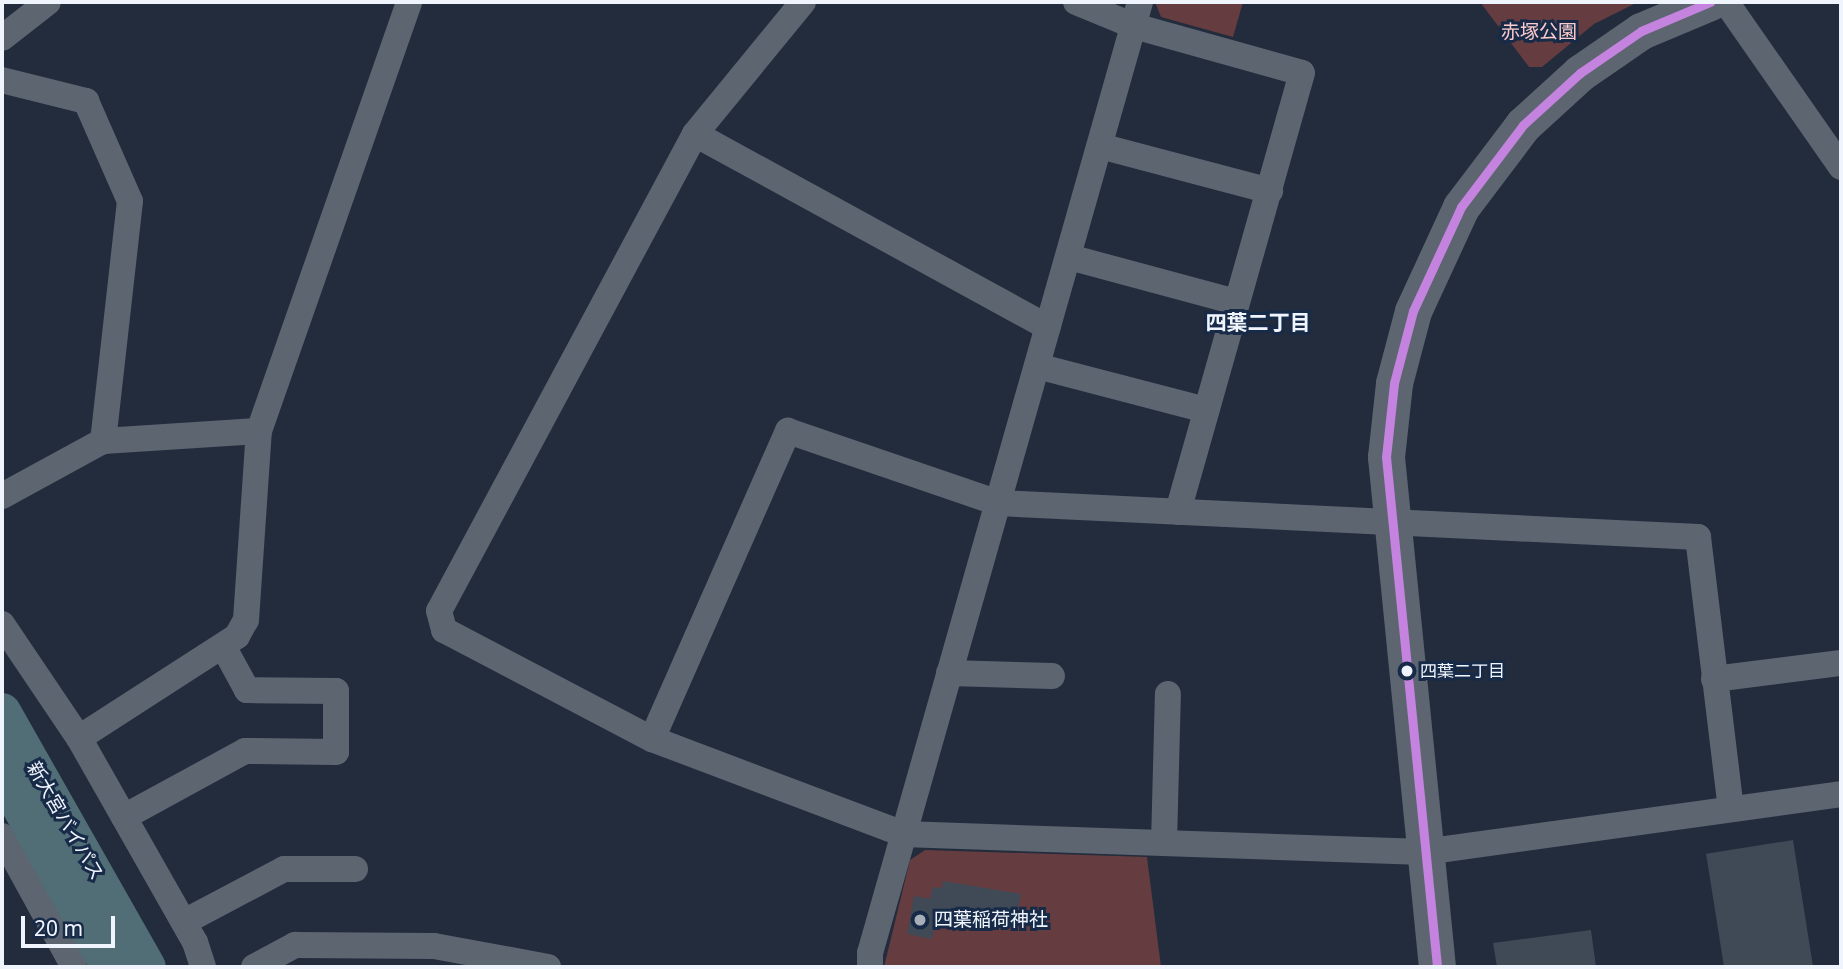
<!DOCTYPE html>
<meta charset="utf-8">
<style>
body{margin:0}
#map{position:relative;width:1843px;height:969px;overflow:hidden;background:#222c3c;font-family:"Noto Sans","Noto Sans JP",sans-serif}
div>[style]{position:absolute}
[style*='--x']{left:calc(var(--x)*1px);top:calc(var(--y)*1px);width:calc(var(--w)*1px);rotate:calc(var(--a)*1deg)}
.green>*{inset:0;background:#653c3f}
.building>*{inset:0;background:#3f4a56;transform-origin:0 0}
.street>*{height:26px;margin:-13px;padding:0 13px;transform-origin:13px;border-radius:13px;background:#5d6571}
.secondary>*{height:37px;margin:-18.5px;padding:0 18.5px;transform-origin:18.5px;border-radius:18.5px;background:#5d6571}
.highway>*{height:38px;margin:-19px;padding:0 19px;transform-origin:19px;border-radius:19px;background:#516d76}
.bus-1>*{height:9px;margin:-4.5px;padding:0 4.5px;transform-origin:4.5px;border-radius:4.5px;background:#c483df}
.dots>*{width:19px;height:19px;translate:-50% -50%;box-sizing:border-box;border:4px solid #172a47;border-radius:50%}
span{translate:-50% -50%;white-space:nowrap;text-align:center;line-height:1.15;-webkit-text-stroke:6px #172a47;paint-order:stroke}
.bus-label{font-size:17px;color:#f0f5fd}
.left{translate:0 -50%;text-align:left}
.park-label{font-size:19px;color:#fccbcb}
.street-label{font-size:19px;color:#f0f5fd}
.poi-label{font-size:19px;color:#f0f5fd}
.neighbourhood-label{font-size:21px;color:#f0f5fd;font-weight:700}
.frame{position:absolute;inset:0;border:4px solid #f0f5fd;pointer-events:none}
.scale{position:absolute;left:21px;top:916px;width:94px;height:32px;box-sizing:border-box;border:4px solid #f0f5fd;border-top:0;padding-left:9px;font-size:21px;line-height:24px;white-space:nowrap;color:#f0f5fd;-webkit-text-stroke:5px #172a47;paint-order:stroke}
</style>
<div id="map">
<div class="green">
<i style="clip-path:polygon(1155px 2px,1243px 2px,1233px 37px,1161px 17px)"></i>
<i style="clip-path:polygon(1480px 2px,1638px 2px,1594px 24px,1542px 67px,1529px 67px)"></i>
<i style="clip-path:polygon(925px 850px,1147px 857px,1161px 967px,884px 967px,910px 860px)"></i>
</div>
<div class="building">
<i style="left:1793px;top:840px;width:128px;height:88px;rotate:81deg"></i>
<i style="clip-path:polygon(943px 881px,1021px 894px,1015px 924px,960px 920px,961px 913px,937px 909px,932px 939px,907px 934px,914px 896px,930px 899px,933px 887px,942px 888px)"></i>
<i style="clip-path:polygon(1591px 930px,1596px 967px,1497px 967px,1493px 943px)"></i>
</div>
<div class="street">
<i style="--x:803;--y:2;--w:171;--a:129.3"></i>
<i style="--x:695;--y:134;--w:541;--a:118.22"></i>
<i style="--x:439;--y:611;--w:20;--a:75"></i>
<i style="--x:444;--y:630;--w:235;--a:27.7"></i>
<i style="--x:652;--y:739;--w:268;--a:20.7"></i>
<i style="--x:903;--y:834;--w:521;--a:1.98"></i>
<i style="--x:1424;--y:852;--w:421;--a:-7.9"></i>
<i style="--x:1076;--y:2;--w:63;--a:22.5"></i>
<i style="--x:1134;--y:26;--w:174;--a:15.6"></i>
<i style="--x:1302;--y:73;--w:456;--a:105.8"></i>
<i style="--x:1726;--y:2;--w:201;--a:55.1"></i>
<i style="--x:2;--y:38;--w:58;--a:-38"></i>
<i style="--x:2;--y:80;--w:87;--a:14"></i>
<i style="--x:86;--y:101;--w:109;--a:66.3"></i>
<i style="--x:130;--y:201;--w:242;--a:96.4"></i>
<i style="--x:695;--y:134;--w:402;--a:28.7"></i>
<i style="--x:1100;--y:146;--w:176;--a:14.8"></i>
<i style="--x:1069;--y:257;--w:173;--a:15.1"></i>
<i style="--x:1037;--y:366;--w:175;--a:14.6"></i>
<i style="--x:2;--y:496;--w:115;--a:-28.6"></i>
<i style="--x:103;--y:441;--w:156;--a:-3.7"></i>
<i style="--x:2;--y:624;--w:138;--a:56"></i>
<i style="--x:79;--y:738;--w:235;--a:60.4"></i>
<i style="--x:195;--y:942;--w:26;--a:72"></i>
<i style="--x:949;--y:673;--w:103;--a:1.7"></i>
<i style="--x:1714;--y:679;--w:128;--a:-7.2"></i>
<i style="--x:79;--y:738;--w:188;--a:-32.8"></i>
<i style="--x:237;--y:636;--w:18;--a:-61"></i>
<i style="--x:246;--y:620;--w:189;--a:-86.1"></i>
<i style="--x:259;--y:431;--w:454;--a:-70.7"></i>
<i style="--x:652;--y:739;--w:337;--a:-66.2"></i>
<i style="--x:788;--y:431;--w:222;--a:18.9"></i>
<i style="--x:998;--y:503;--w:701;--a:2.78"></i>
<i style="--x:1698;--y:537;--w:274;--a:83.1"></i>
<i style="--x:124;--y:817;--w:138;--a:-28.6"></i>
<i style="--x:245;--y:751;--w:91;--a:0.6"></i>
<i style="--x:336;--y:752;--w:61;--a:-90"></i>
<i style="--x:336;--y:691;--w:89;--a:-179.4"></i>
<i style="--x:247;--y:690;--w:50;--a:-118.6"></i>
<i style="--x:2;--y:836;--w:149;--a:61.2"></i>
<i style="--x:1164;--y:843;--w:149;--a:-88.5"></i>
<i style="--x:184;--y:922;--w:113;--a:-27.9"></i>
<i style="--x:284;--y:869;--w:71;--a:0"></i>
<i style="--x:254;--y:967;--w:47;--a:-28.2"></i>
<i style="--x:295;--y:945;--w:139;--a:0.4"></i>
<i style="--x:434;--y:946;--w:116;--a:10.4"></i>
<i style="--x:870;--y:967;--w:14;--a:-90"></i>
<i style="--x:870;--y:953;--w:989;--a:-74.15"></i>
</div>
<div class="secondary">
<i style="--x:1437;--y:967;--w:513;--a:-95.71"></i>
<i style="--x:1386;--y:457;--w:74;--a:-83.8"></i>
<i style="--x:1394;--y:383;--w:74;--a:-75.2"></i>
<i style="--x:1413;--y:311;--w:115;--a:-65.2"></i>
<i style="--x:1461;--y:207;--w:103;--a:-52.9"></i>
<i style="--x:1523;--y:125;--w:77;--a:-42.4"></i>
<i style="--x:1580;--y:73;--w:74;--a:-34.5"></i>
<i style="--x:1641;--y:31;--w:75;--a:-22.8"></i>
</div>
<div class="highway">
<i style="--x:2;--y:712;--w:293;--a:60.4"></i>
<i style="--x:2;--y:773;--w:222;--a:60.9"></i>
</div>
<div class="bus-1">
<i style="--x:1437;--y:966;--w:512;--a:-95.72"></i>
<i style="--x:1386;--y:457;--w:74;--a:-83.8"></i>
<i style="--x:1394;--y:383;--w:74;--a:-75.2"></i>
<i style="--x:1413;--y:311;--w:115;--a:-65.2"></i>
<i style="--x:1461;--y:207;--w:103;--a:-52.9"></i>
<i style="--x:1523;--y:125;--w:77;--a:-42.4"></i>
<i style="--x:1580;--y:73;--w:74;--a:-34.5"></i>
<i style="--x:1641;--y:31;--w:75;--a:-22.8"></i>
</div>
<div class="dots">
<i style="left:1407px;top:671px;background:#f0f5fd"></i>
<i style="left:920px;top:920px;background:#a8afb9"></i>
</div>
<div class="bus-label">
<span class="left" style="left:1420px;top:671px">四葉二丁目</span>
</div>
<div class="park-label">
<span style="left:1539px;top:32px">赤塚公園</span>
</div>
<div class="street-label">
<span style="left:65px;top:821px;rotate:60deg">新大宮バイパス</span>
</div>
<div class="poi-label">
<span class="left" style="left:934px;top:920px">四葉稲荷神社</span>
</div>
<div class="neighbourhood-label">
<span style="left:1258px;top:322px">四葉二丁目</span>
</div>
<div class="frame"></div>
<div class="scale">20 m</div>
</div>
